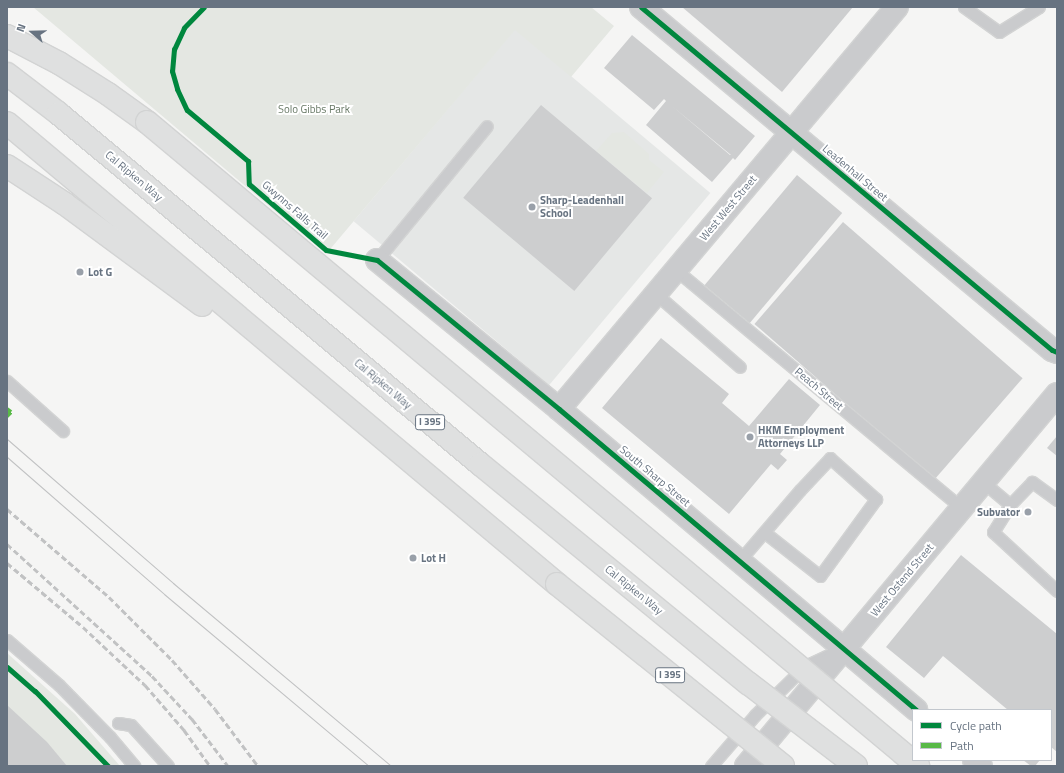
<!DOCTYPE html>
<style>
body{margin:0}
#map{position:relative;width:1064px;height:773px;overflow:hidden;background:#f5f5f4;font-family:"Titillium Web",sans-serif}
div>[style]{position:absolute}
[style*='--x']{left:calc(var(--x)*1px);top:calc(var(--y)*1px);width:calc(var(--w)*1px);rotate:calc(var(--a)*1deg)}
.built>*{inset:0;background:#e5e7e6;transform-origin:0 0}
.green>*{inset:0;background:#e4e7e2}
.building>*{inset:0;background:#cdcecf;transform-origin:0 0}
.roads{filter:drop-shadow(1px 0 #d2d3d3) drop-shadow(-1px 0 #d2d3d3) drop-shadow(0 1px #d2d3d3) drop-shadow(0 -1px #d2d3d3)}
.service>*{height:11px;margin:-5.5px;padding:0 5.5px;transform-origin:5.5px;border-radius:5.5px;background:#cacbcd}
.minor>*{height:22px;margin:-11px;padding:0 11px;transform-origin:11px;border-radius:11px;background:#cacbcd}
.motorway>*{height:22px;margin:-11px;padding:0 11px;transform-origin:11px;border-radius:11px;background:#dfe0e0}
.tram>*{height:1px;margin:-0.5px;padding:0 0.5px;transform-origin:0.5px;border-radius:0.5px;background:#c1c2c3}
.rail>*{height:3px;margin-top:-1.5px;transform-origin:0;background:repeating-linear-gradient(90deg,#c1c2c3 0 6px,transparent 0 9px)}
.bridges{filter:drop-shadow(1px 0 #d2d3d3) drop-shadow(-1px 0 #d2d3d3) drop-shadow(0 1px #d2d3d3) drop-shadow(0 -1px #d2d3d3)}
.motorway-bridge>*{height:22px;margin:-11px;padding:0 11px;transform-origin:11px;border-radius:11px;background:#dfe0e0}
.quiet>*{height:4px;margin-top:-2px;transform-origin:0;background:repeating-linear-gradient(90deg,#58b947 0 8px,transparent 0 12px)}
.cycleway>*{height:5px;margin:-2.5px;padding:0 2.5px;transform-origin:2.5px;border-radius:2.5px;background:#00873e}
.dots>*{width:11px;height:11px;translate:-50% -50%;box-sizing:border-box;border:2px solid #fff;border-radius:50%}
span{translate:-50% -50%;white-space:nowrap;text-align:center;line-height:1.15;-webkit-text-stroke:4px #fff;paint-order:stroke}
.shield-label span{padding:1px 3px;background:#fff;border:1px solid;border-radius:3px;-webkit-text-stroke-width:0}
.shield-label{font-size:10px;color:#677381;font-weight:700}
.park-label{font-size:11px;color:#687966}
.street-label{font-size:11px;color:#677381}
.poi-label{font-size:11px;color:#677381;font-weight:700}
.left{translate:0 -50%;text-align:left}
.right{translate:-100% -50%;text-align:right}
.frame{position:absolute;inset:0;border:8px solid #677381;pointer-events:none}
.legend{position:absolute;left:912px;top:709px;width:140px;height:52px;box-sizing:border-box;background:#fff;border:1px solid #c2c7cd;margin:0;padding:5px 7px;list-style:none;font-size:12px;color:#677381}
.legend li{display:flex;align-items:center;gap:8px;height:20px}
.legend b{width:20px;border:1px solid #c2c7cd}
.north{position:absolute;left:12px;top:12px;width:40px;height:40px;-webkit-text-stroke:3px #fff;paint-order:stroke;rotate:290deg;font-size:11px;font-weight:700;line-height:16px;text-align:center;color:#677381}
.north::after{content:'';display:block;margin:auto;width:14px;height:18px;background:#677381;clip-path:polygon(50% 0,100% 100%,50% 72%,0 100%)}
</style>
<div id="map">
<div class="built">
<i style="left:515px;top:29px;width:255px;height:251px;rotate:40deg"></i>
</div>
<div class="green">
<i style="clip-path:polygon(33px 7px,591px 7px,614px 26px,571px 77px,515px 30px,326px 254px)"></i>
<i style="clip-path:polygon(624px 132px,649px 154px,649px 160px,664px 172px,647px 193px,596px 151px,612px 133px)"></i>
<i style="clip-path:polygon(7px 653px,75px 714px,120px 766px,7px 766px)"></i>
</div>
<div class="building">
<i style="clip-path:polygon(682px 7px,853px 7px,782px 92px)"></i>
<i style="clip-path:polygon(evenodd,632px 35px,755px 136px,735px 160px,733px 158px,712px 182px,646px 125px,666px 101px,664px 99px,654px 110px,604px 68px,632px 35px,672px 106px,731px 155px,730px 155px,672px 106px)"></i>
<i style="left:541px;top:105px;width:145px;height:121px;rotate:40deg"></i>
<i style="left:797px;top:175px;width:59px;height:144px;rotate:40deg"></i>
<i style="left:843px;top:222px;width:238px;height:135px;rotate:41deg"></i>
<i style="clip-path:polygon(661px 338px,729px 394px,722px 403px,749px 426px,789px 379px,820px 405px,780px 454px,787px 460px,778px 470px,771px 464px,729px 514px,602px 408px)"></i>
<i style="clip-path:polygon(1057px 436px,1057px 456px,1047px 448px)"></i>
<i style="clip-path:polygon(961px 555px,1057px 634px,1057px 752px,1051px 747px,1051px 710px,1008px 710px,943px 656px,924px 678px,886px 647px)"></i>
<i style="clip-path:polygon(7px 705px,47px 742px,67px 766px,7px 766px)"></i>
<i style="clip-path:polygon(1023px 760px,1040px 760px,1035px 766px,1031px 766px)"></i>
</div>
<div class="roads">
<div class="service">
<i style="--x:964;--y:7;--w:43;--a:35.5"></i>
<i style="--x:999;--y:32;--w:47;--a:-32"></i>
<i style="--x:377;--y:260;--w:173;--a:-50.6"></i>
<i style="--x:676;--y:270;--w:372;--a:39.8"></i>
<i style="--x:656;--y:294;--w:111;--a:41"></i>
<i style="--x:7;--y:381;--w:75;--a:41.8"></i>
<i style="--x:983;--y:482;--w:35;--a:40"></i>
<i style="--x:1057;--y:500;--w:31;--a:-144"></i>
<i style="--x:1032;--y:482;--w:32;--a:134"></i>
<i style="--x:1010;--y:505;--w:32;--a:122"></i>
<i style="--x:993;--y:532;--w:87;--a:42.7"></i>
<i style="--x:740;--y:560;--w:92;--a:-49.4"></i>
<i style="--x:800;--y:490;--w:44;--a:-46.8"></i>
<i style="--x:830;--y:458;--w:62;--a:41.7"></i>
<i style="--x:876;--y:499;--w:95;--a:126"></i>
<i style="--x:820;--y:576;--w:71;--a:-141.8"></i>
<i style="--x:7;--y:640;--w:69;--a:40.9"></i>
<i style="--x:59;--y:685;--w:73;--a:45.6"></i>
<i style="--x:110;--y:737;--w:38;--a:50"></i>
<i style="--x:118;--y:723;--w:13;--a:9"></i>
<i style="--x:131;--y:725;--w:55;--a:47.9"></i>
<i style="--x:711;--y:766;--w:67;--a:-49.2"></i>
<i style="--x:755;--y:715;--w:70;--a:-44.4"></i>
<i style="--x:805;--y:666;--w:33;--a:-25"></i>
</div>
<div class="minor">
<i style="--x:641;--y:7;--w:535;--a:39.85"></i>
<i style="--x:1052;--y:350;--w:5;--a:22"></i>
<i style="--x:377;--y:260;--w:235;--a:39.3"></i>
<i style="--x:559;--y:409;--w:467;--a:40.1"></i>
<i style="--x:559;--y:409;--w:525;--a:-49.94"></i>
<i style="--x:974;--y:760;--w:9;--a:41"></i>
<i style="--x:746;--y:766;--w:485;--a:-50.1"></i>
</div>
<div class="motorway">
<i style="--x:7;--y:36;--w:59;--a:27.4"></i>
<i style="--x:59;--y:63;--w:58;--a:32.3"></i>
<i style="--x:108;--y:94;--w:48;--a:35.7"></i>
<i style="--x:7;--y:123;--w:718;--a:39.97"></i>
<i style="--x:7;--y:166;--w:69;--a:33.2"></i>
<i style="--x:65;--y:204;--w:170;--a:36.4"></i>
</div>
</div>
<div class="tram">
<i style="--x:7;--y:439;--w:220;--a:40.9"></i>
<i style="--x:173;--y:583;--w:285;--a:40"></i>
<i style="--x:7;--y:457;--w:208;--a:41.1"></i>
<i style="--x:164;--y:594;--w:268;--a:40"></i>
</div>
<div class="rail">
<i style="--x:7;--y:509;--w:135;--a:40.8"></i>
<i style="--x:109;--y:597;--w:89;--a:45"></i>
<i style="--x:172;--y:660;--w:65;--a:48.7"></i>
<i style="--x:215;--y:709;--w:71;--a:53"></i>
<i style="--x:7;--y:544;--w:196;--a:42.3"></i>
<i style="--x:152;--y:676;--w:59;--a:47.1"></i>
<i style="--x:192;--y:719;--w:59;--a:52.5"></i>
<i style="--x:7;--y:563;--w:99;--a:40.1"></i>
<i style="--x:83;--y:627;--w:85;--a:43.1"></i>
<i style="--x:145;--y:685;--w:60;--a:49.1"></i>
<i style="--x:184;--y:730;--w:44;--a:54.2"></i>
</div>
<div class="bridges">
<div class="motorway-bridge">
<i style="--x:7;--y:74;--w:64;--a:37.4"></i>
<i style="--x:58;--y:113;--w:549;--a:39.75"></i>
<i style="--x:480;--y:464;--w:346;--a:39.3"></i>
<i style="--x:748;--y:683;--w:136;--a:37.5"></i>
<i style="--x:147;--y:122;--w:1005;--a:39.87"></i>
<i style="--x:557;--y:584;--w:290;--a:38.8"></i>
</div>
</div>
<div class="quiet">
<i style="--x:7;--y:409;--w:5;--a:37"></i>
<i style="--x:11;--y:412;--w:6;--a:135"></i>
</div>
<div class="cycleway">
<i style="--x:204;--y:7;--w:29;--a:134"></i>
<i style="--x:184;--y:28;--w:23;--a:115"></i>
<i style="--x:174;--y:49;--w:22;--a:95"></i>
<i style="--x:172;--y:71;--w:19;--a:74"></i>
<i style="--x:177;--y:89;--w:23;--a:65"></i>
<i style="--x:187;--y:110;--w:80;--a:39.9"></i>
<i style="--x:248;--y:161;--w:23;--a:88"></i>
<i style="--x:249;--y:184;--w:101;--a:40.6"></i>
<i style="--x:326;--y:250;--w:52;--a:11.1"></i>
<i style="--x:377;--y:260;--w:235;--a:39.3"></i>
<i style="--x:559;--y:409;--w:467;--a:40.1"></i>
<i style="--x:641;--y:7;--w:535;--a:39.85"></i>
<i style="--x:1052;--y:350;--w:5;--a:22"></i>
<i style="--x:7;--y:667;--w:37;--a:41"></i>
<i style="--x:35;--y:691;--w:105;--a:45.8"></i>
</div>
<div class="dots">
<i style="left:532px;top:207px;background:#99a0a9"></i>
<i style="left:80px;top:272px;background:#99a0a9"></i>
<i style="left:750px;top:437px;background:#99a0a9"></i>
<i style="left:1028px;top:512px;background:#99a0a9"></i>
<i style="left:413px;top:558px;background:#99a0a9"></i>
</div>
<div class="shield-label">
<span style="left:430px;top:422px">I 395</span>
<span style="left:670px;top:675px">I 395</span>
</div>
<div class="park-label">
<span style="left:314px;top:109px">Solo Gibbs Park</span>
</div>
<div class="street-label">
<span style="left:855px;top:173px;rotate:40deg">Leadenhall Street</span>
<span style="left:134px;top:176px;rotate:40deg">Cal Ripken Way</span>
<span style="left:728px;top:208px;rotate:-50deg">West West Street</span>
<span style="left:295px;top:210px;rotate:41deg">Gwynns Falls Trail</span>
<span style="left:383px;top:384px;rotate:40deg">Cal Ripken Way</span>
<span style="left:819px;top:389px;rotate:40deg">Peach Street</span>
<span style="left:655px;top:476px;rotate:40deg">South Sharp Street</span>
<span style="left:902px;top:580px;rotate:-50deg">West Ostend Street</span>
<span style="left:634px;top:590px;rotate:39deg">Cal Ripken Way</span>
</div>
<div class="poi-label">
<span class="left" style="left:540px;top:207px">Sharp-Leadenhall<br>School</span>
<span class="left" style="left:88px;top:272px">Lot G</span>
<span class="left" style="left:758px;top:437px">HKM Employment<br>Attorneys LLP</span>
<span class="right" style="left:1020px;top:512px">Subvator</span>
<span class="left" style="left:421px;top:558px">Lot H</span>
</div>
<div class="frame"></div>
<ul class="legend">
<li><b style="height:5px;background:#00873e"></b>Cycle path</li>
<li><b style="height:5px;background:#58b947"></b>Path</li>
</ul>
<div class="north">N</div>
</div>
